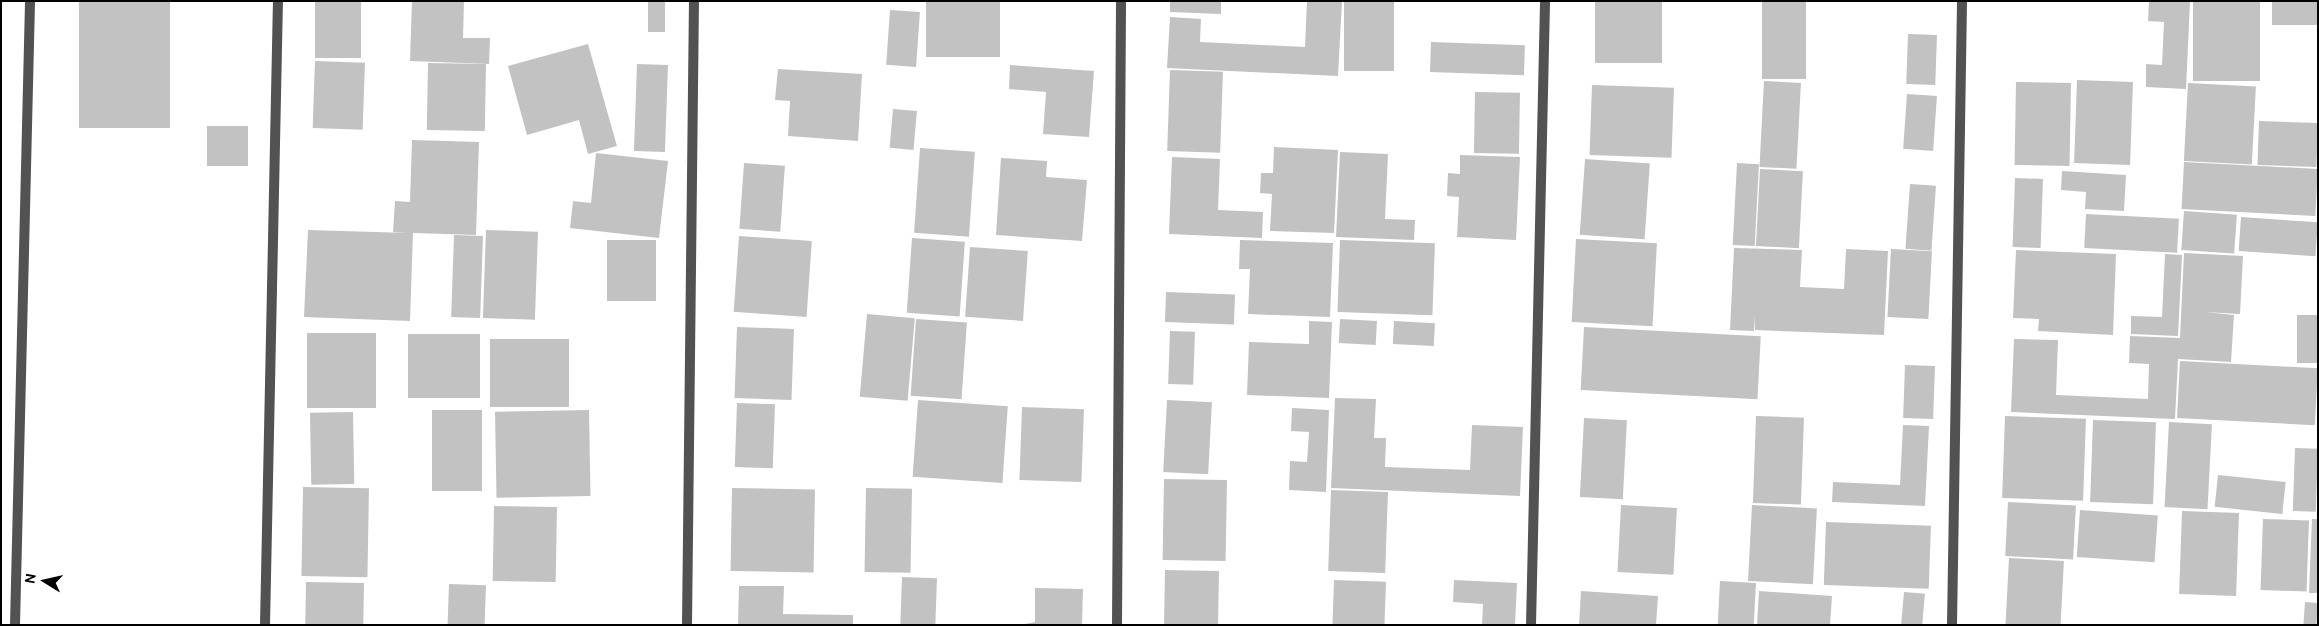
<!DOCTYPE html>
<style>
body{margin:0}
#map{position:relative;width:2319px;height:626px;overflow:hidden;background:#fff;font-family:Cabin,sans-serif}
div>[style]{position:absolute}
[style*='--x']{left:calc(var(--x)*1px);top:calc(var(--y)*1px);width:calc(var(--w)*1px);rotate:calc(var(--a)*1deg)}
.building>*{inset:0;background:#c2c2c2;transform-origin:0 0}
.street>*{height:10px;margin:-5px;padding:0 5px;transform-origin:5px;border-radius:5px;background:#525252}
span{translate:-50% -50%;white-space:nowrap;text-align:center;line-height:1.15;-webkit-text-stroke:4px #fff;paint-order:stroke}
.frame{position:absolute;inset:0;border:2px solid #000;pointer-events:none}
.north{position:absolute;left:20px;top:556px;width:50px;height:50px;-webkit-text-stroke:4px #fff;paint-order:stroke;rotate:280deg;font-size:14px;font-weight:700;line-height:20px;text-align:center;color:#000}
.north::after{content:'';display:block;margin:auto;width:18px;height:22px;background:#000;clip-path:polygon(50% 0,100% 100%,50% 72%,0 100%)}
</style>
<div id="map">
<div class="building">
<i style="left:79px;top:1px;width:91px;height:127px"></i>
<i style="left:315px;top:1px;width:46px;height:57px"></i>
<i style="clip-path:polygon(412px 1px,464px 1px,463px 38px,490px 38px,489px 64px,410px 61px)"></i>
<i style="left:648px;top:1px;width:17px;height:31px"></i>
<i style="left:926px;top:1px;width:74px;height:56px"></i>
<i style="clip-path:polygon(1170px 1px,1221px 1px,1221px 14px,1170px 12px)"></i>
<i style="clip-path:polygon(1307px 1px,1342px 1px,1338px 76px,1167px 68px,1170px 17px,1201px 19px,1200px 42px,1305px 47px)"></i>
<i style="left:1344px;top:1px;width:50px;height:70px"></i>
<i style="left:1595px;top:1px;width:67px;height:62px"></i>
<i style="left:1762px;top:1px;width:44px;height:78px"></i>
<i style="clip-path:polygon(2149px 1px,2190px 2px,2186px 89px,2146px 87px,2146px 64px,2162px 65px,2164px 22px,2148px 21px)"></i>
<i style="left:2193px;top:1px;width:67px;height:80px"></i>
<i style="left:2272px;top:1px;width:46px;height:24px"></i>
<i style="left:890px;top:10px;width:30px;height:55px;rotate:4deg"></i>
<i style="left:1908px;top:34px;width:29px;height:50px;rotate:2deg"></i>
<i style="left:1431px;top:42px;width:94px;height:30px;rotate:2deg"></i>
<i style="clip-path:polygon(588px 44px,617px 146px,588px 154px,579px 120px,527px 135px,508px 66px)"></i>
<i style="left:315px;top:61px;width:50px;height:67px;rotate:2deg"></i>
<i style="left:428px;top:63px;width:58px;height:67px;rotate:1deg"></i>
<i style="left:637px;top:64px;width:31px;height:87px;rotate:2deg"></i>
<i style="clip-path:polygon(1010px 65px,1094px 71px,1089px 137px,1043px 134px,1046px 92px,1009px 89px)"></i>
<i style="clip-path:polygon(778px 69px,862px 74px,858px 141px,788px 136px,790px 101px,775px 100px)"></i>
<i style="left:1170px;top:70px;width:53px;height:81px;rotate:2deg"></i>
<i style="left:2077px;top:80px;width:56px;height:83px;rotate:2deg"></i>
<i style="left:1764px;top:81px;width:37px;height:86px;rotate:3deg"></i>
<i style="left:2016px;top:82px;width:55px;height:83px;rotate:1deg"></i>
<i style="left:2188px;top:83px;width:68px;height:78px;rotate:3deg"></i>
<i style="left:1592px;top:85px;width:82px;height:70px;rotate:2deg"></i>
<i style="left:1475px;top:92px;width:45px;height:61px;rotate:1deg"></i>
<i style="left:1907px;top:94px;width:30px;height:55px;rotate:4deg"></i>
<i style="left:893px;top:109px;width:24px;height:39px;rotate:5deg"></i>
<i style="left:2259px;top:121px;width:59px;height:44px;rotate:2deg"></i>
<i style="left:207px;top:126px;width:41px;height:40px"></i>
<i style="clip-path:polygon(412px 140px,479px 142px,476px 235px,413px 233px,410px 321px,304px 317px,308px 230px,408px 233px,393px 232px,395px 201px,410px 202px)"></i>
<i style="clip-path:polygon(1274px 147px,1338px 150px,1334px 233px,1270px 231px,1272px 194px,1260px 193px,1261px 173px,1273px 173px)"></i>
<i style="left:920px;top:148px;width:55px;height:85px;rotate:4deg"></i>
<i style="clip-path:polygon(1340px 152px,1388px 154px,1385px 219px,1415px 220px,1414px 240px,1336px 237px)"></i>
<i style="clip-path:polygon(596px 153px,668px 161px,659px 238px,570px 228px,573px 201px,591px 203px)"></i>
<i style="clip-path:polygon(1460px 155px,1520px 157px,1516px 240px,1457px 237px,1459px 197px,1447px 196px,1448px 173px,1460px 174px)"></i>
<i style="clip-path:polygon(1172px 157px,1220px 159px,1218px 210px,1263px 212px,1262px 238px,1169px 234px)"></i>
<i style="clip-path:polygon(1001px 158px,1047px 161px,1046px 177px,1087px 180px,1082px 241px,996px 235px)"></i>
<i style="left:1585px;top:159px;width:65px;height:76px;rotate:4deg"></i>
<i style="left:2184px;top:162px;width:134px;height:47px;rotate:3deg"></i>
<i style="left:744px;top:163px;width:41px;height:66px;rotate:4deg"></i>
<i style="left:1737px;top:163px;width:22px;height:82px;rotate:3deg"></i>
<i style="left:1760px;top:169px;width:43px;height:77px;rotate:3deg"></i>
<i style="clip-path:polygon(2062px 171px,2126px 175px,2124px 211px,2085px 209px,2086px 192px,2061px 190px)"></i>
<i style="left:2015px;top:178px;width:28px;height:69px;rotate:2deg"></i>
<i style="left:1910px;top:184px;width:26px;height:65px;rotate:4deg"></i>
<i style="left:2184px;top:211px;width:53px;height:39px;rotate:4deg"></i>
<i style="left:2086px;top:214px;width:93px;height:34px;rotate:3deg"></i>
<i style="left:2241px;top:217px;width:77px;height:34px;rotate:4deg"></i>
<i style="left:486px;top:230px;width:52px;height:88px;rotate:2deg"></i>
<i style="left:454px;top:235px;width:29px;height:82px;rotate:2deg"></i>
<i style="left:739px;top:236px;width:73px;height:76px;rotate:4deg"></i>
<i style="left:912px;top:238px;width:53px;height:75px;rotate:4deg"></i>
<i style="left:1576px;top:239px;width:81px;height:83px;rotate:3deg"></i>
<i style="left:607px;top:240px;width:49px;height:61px"></i>
<i style="clip-path:polygon(1240px 240px,1333px 243px,1330px 317px,1248px 314px,1250px 269px,1239px 269px)"></i>
<i style="left:1340px;top:240px;width:95px;height:72px;rotate:2deg"></i>
<i style="left:970px;top:247px;width:58px;height:70px;rotate:4deg"></i>
<i style="clip-path:polygon(1734px 248px,1802px 250px,1800px 287px,1844px 289px,1846px 249px,1888px 251px,1884px 335px,1755px 330px,1755px 316px,1754px 331px,1730px 330px)"></i>
<i style="left:1891px;top:249px;width:41px;height:68px;rotate:3deg"></i>
<i style="clip-path:polygon(2016px 250px,2116px 254px,2113px 335px,2038px 331px,2039px 319px,2013px 318px)"></i>
<i style="clip-path:polygon(2184px 253px,2243px 256px,2240px 314px,2205px 312px,2234px 315px,2231px 362px,2178px 359px,2175px 419px,2011px 412px,2014px 339px,2058px 340px,2056px 395px,2148px 399px,2149px 364px,2129px 363px,2130px 336px,2180px 338px)"></i>
<i style="clip-path:polygon(2165px 254px,2182px 255px,2178px 336px,2131px 334px,2131px 316px,2162px 317px)"></i>
<i style="left:1166px;top:292px;width:69px;height:30px;rotate:2deg"></i>
<i style="left:867px;top:314px;width:48px;height:83px;rotate:5deg"></i>
<i style="left:2297px;top:315px;width:21px;height:48px"></i>
<i style="left:916px;top:319px;width:51px;height:77px;rotate:4deg"></i>
<i style="left:1340px;top:319px;width:37px;height:24px;rotate:3deg"></i>
<i style="clip-path:polygon(1309px 321px,1332px 322px,1329px 398px,1247px 395px,1249px 342px,1309px 344px)"></i>
<i style="left:1394px;top:321px;width:41px;height:23px;rotate:3deg"></i>
<i style="left:737px;top:327px;width:57px;height:71px;rotate:2deg"></i>
<i style="left:1584px;top:327px;width:177px;height:63px;rotate:3deg"></i>
<i style="left:1170px;top:331px;width:25px;height:53px;rotate:2deg"></i>
<i style="left:307px;top:333px;width:69px;height:75px"></i>
<i style="left:408px;top:334px;width:72px;height:64px"></i>
<i style="left:490px;top:339px;width:79px;height:68px"></i>
<i style="left:2180px;top:361px;width:138px;height:57px;rotate:3deg"></i>
<i style="left:1905px;top:365px;width:30px;height:53px;rotate:2deg"></i>
<i style="clip-path:polygon(1335px 398px,1376px 399px,1374px 438px,1386px 438px,1385px 467px,1470px 470px,1472px 425px,1523px 427px,1520px 496px,1331px 488px)"></i>
<i style="left:918px;top:400px;width:90px;height:77px;rotate:4deg"></i>
<i style="left:1167px;top:400px;width:45px;height:72px;rotate:3deg"></i>
<i style="left:737px;top:403px;width:38px;height:64px;rotate:2deg"></i>
<i style="left:1022px;top:407px;width:62px;height:73px;rotate:2deg"></i>
<i style="clip-path:polygon(1292px 408px,1329px 410px,1326px 492px,1289px 490px,1290px 461px,1307px 462px,1309px 432px,1291px 431px)"></i>
<i style="left:482px;top:410px;width:81px;height:50px;rotate:90deg"></i>
<i style="left:589px;top:410px;width:86px;height:94px;rotate:89deg"></i>
<i style="left:353px;top:412px;width:72px;height:43px;rotate:89deg"></i>
<i style="left:1756px;top:416px;width:48px;height:87px;rotate:2deg"></i>
<i style="left:2005px;top:416px;width:81px;height:82px;rotate:2deg"></i>
<i style="left:1584px;top:418px;width:43px;height:79px;rotate:3deg"></i>
<i style="left:2093px;top:420px;width:63px;height:82px;rotate:2deg"></i>
<i style="left:2169px;top:422px;width:43px;height:85px;rotate:3deg"></i>
<i style="clip-path:polygon(1903px 425px,1929px 426px,1925px 506px,1832px 502px,1833px 482px,1900px 485px)"></i>
<i style="left:2295px;top:448px;width:23px;height:63px;rotate:2deg"></i>
<i style="left:2218px;top:475px;width:68px;height:32px;rotate:6deg"></i>
<i style="left:1164px;top:479px;width:63px;height:81px;rotate:1deg"></i>
<i style="left:303px;top:487px;width:66px;height:89px;rotate:1deg"></i>
<i style="left:732px;top:488px;width:83px;height:83px;rotate:1deg"></i>
<i style="left:866px;top:488px;width:46px;height:84px;rotate:1deg"></i>
<i style="left:1331px;top:490px;width:57px;height:81px;rotate:2deg"></i>
<i style="left:2008px;top:502px;width:68px;height:54px;rotate:3deg"></i>
<i style="left:1621px;top:505px;width:56px;height:67px;rotate:3deg"></i>
<i style="left:1752px;top:505px;width:65px;height:76px;rotate:3deg"></i>
<i style="left:494px;top:506px;width:63px;height:75px;rotate:1deg"></i>
<i style="left:2080px;top:510px;width:78px;height:47px;rotate:4deg"></i>
<i style="left:2182px;top:511px;width:57px;height:83px;rotate:2deg"></i>
<i style="left:2263px;top:519px;width:46px;height:71px;rotate:2deg"></i>
<i style="clip-path:polygon(2312px 519px,2318px 519px,2318px 593px,2309px 593px)"></i>
<i style="left:1826px;top:522px;width:105px;height:63px;rotate:2deg"></i>
<i style="left:2009px;top:558px;width:55px;height:67px;rotate:3deg"></i>
<i style="left:1165px;top:570px;width:54px;height:55px;rotate:1deg"></i>
<i style="left:902px;top:577px;width:35px;height:48px;rotate:2deg"></i>
<i style="left:1334px;top:580px;width:52px;height:45px;rotate:2deg"></i>
<i style="clip-path:polygon(1454px 580px,1517px 583px,1515px 625px,1482px 625px,1483px 604px,1453px 602px)"></i>
<i style="left:1720px;top:581px;width:36px;height:43px;rotate:3deg"></i>
<i style="left:306px;top:582px;width:58px;height:43px;rotate:1deg"></i>
<i style="left:449px;top:584px;width:37px;height:41px;rotate:2deg"></i>
<i style="clip-path:polygon(739px 586px,784px 586px,783px 614px,853px 615px,853px 625px,738px 625px)"></i>
<i style="clip-path:polygon(1035px 588px,1083px 589px,1082px 625px,1020px 625px,1035px 622px)"></i>
<i style="clip-path:polygon(1581px 591px,1658px 596px,1656px 625px,1579px 625px)"></i>
<i style="clip-path:polygon(1759px 591px,1832px 596px,1830px 625px,1757px 625px)"></i>
<i style="left:1904px;top:592px;width:21px;height:33px;rotate:5deg"></i>
<i style="left:2305px;top:602px;width:13px;height:23px;rotate:4deg"></i>
</div>
<div class="street">
<i style="--x:15;--y:625;--w:624;--a:-88.62"></i>
<i style="--x:265;--y:625;--w:624;--a:-88.81"></i>
<i style="--x:687;--y:625;--w:624;--a:-89.36"></i>
<i style="--x:1117;--y:625;--w:624;--a:-89.63"></i>
<i style="--x:1531;--y:625;--w:624;--a:-88.71"></i>
<i style="--x:1952;--y:625;--w:624;--a:-89.08"></i>
</div>
<div class="frame"></div>
<div class="north">N</div>
</div>
